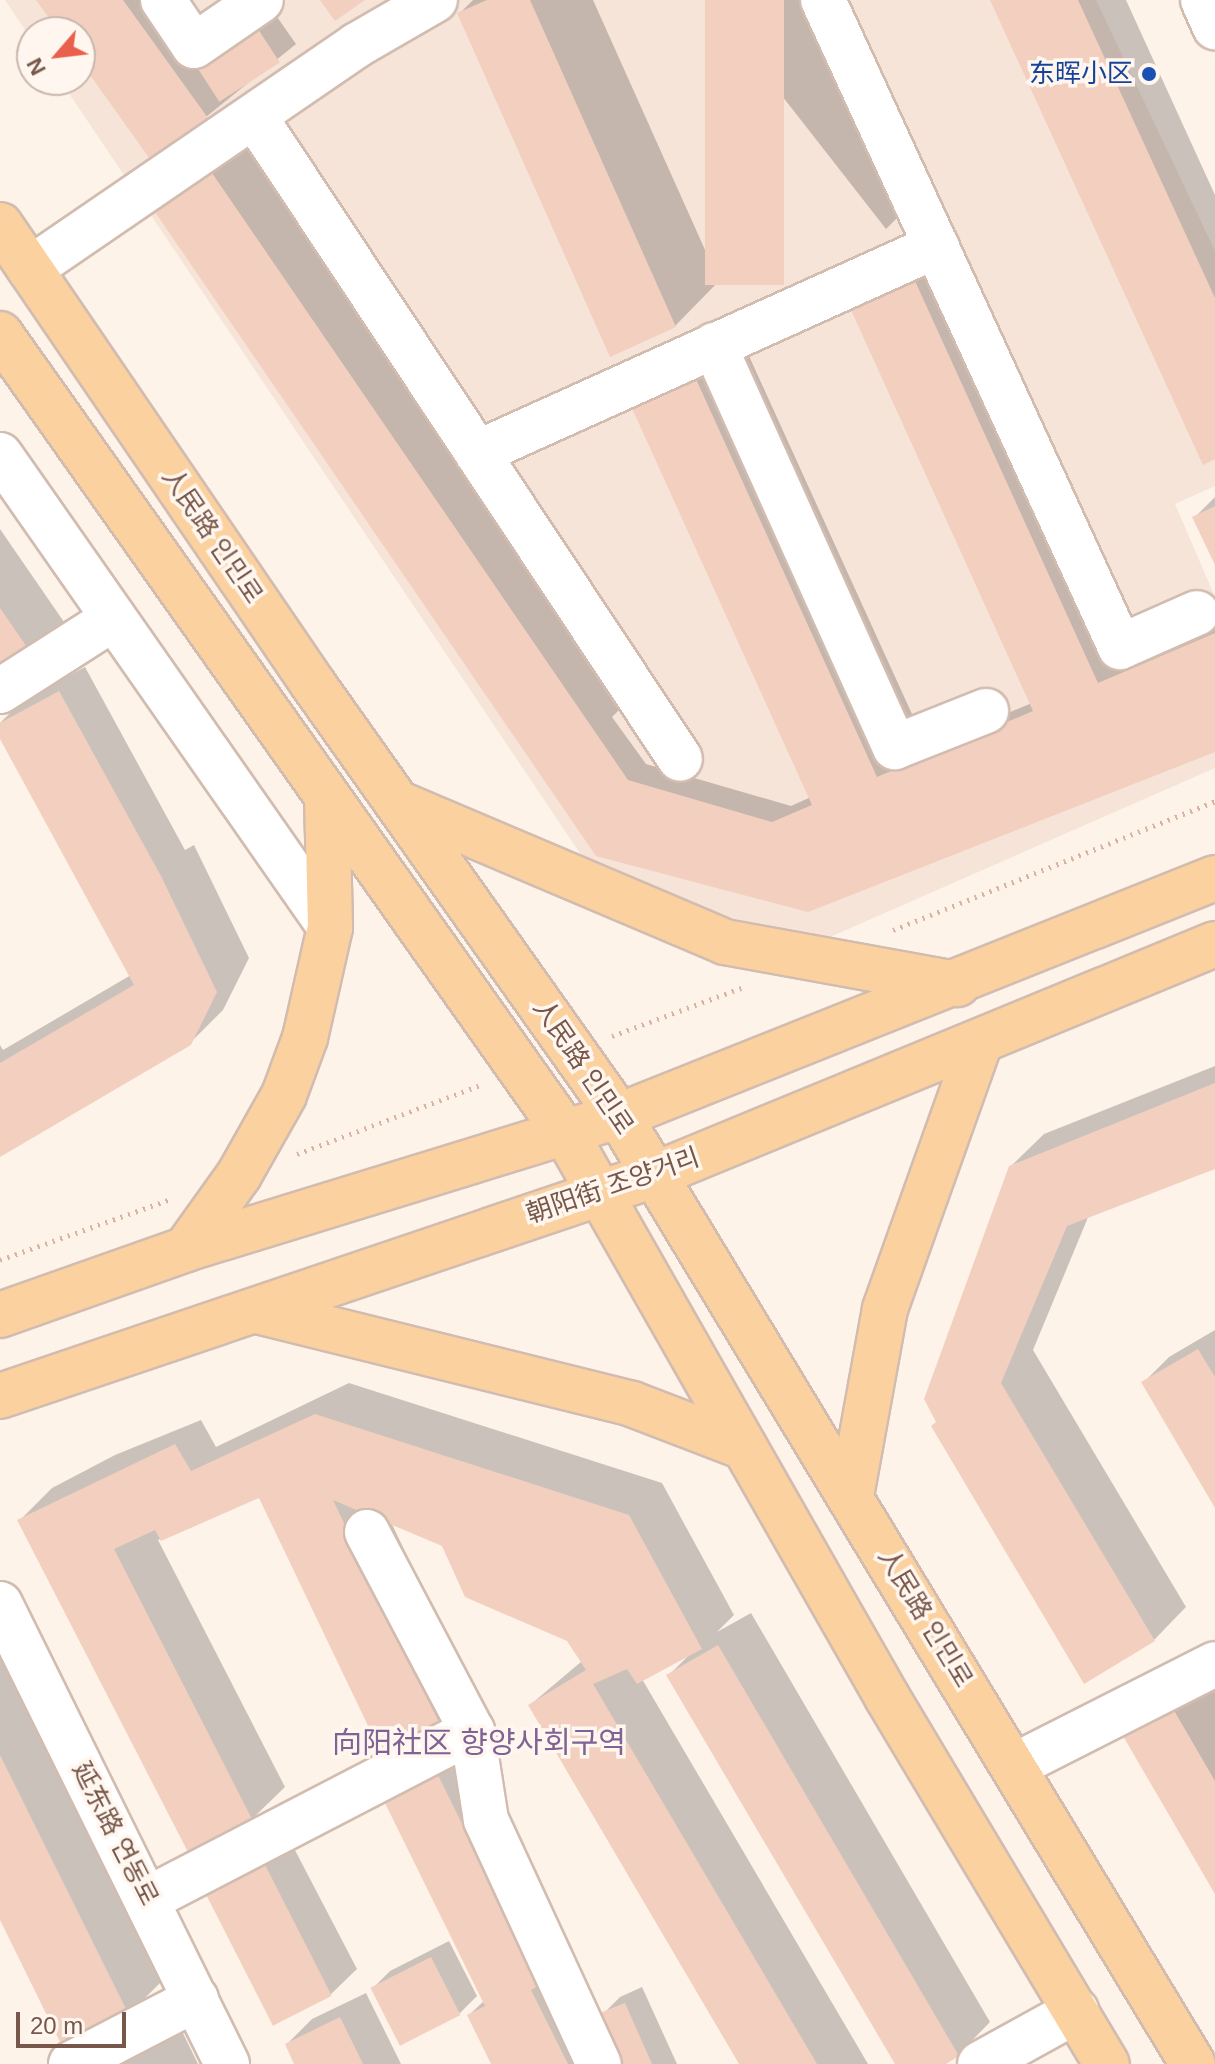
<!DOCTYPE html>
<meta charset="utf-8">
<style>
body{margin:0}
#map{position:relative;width:1215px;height:2064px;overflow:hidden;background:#fdf3e9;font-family:Arial,"Noto Sans SC","Noto Sans KR",sans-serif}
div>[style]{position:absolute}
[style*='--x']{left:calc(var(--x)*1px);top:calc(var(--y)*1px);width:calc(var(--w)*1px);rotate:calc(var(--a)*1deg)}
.residential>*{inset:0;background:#f5e4d7}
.shadow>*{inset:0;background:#0003}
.building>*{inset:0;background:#f3cfbf;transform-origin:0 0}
.path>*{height:5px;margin-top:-2.5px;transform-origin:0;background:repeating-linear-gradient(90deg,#d9b2a2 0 2px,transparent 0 8px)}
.roads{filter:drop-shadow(2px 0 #d2bcb0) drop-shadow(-2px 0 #d2bcb0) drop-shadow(0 2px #d2bcb0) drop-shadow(0 -2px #d2bcb0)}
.minor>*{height:44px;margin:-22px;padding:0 22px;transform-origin:22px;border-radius:22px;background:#fff}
.major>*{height:44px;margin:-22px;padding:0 22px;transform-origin:22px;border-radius:22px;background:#fcd1a0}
.dots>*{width:22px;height:22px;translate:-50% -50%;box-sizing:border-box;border:4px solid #fff7ef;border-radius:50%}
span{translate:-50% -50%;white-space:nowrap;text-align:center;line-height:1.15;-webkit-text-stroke:7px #fff7ef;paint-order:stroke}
.transit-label{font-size:26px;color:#164399}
.right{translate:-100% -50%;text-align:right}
.street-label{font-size:26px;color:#78574b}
.quarter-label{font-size:30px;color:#7f6394}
.north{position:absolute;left:16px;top:16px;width:80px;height:80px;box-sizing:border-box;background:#fff7ef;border:2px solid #c9b7ad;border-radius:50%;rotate:242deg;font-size:22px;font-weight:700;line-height:32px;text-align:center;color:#78574b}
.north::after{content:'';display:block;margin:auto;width:28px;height:36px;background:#e9604c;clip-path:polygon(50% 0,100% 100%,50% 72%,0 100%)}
.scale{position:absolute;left:16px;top:2012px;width:110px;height:36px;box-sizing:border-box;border:4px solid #78574b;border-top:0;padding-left:10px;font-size:24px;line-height:28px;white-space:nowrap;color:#78574b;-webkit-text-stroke:6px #fff7ef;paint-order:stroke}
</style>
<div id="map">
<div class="residential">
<i style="clip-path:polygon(5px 0,1096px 0,1215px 251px,1215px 486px,1175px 504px,1215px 597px,1215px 768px,814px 944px,594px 874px,60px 80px,80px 80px,80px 32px,32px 32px,32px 40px)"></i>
<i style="clip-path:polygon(1215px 1683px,1215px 1894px,1125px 1737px)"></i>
</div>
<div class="shadow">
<i style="clip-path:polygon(39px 0,179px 0,216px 52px,275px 14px,296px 44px,206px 117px,80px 58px,80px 32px,62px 32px)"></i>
<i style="clip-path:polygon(473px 0,593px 0,719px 281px,675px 326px,459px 14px)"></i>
<i style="clip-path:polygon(707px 0,847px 0,930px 185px,886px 229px)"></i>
<i style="clip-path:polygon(992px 0,1126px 0,1215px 195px,1215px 457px)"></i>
<i style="clip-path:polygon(257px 130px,639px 690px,612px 717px,646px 764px,791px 806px,811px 797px,633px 406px,739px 334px,927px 747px,1032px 703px,854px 311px,898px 267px,959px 239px,1148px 653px,1215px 625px,1215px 750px,598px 854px,157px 212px,201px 168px)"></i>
<i style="clip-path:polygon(1215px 497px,1215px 560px,1195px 517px)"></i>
<i style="clip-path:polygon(0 529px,64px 622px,0 677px)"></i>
<i style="clip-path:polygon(85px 667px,185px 850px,194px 845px,249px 958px,223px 1010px,189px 1044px,0 1154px,0 1045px,3px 1050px,131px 975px,0 735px,0 723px,21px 702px)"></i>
<i style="clip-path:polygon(1215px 1066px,1215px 1167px,1089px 1215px,1033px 1350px,1186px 1607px,1154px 1640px,938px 1421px,1010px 1167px,1044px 1134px)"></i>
<i style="clip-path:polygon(1215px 1330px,1215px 1504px,1144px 1382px,1169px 1357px)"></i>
<i style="clip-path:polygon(349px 1383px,662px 1483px,734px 1615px,717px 1632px,751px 1613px,990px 2022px,958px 2055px,942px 2064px,897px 2064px,669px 1675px,689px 1655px,642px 1679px,868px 2064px,741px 2064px,530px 1705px,582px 1661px,569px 1640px,444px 1544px,391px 1522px,472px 1693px,439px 1725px,260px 1495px,158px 1540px,285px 1787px,252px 1819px,190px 1851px,20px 1520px,52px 1488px,115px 1455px,201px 1420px,216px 1447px)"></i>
<i style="clip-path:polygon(0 1657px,161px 1982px,128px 2015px,0 1916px)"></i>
<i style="clip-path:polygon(1205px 1676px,1215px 1693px,1215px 1890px,1126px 1736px,1159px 1704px)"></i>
<i style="clip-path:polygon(466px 1734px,573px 1950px,564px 1959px,616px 2064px,493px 2064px,469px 2015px,485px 2000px,382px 1792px)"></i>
<i style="clip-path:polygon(285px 1831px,357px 1969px,331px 1994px,275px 2023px,204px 1885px)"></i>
<i style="clip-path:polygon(449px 1941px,477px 1996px,460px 2013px,373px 1988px,390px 1971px)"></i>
<i style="clip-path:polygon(642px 1987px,677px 2064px,626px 2064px,603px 2014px,620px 1997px)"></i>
<i style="clip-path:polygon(366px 1993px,401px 2064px,297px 2064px,287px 2044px,312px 2019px)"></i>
<i style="clip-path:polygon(180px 2027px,198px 2064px,113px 2064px)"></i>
</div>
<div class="building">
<i style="clip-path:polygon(36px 0,123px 0,208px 118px,150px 159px,80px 61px,80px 32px,59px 32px)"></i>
<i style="clip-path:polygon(320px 0,365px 0,335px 21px)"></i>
<i style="clip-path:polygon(487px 0,530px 0,676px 327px,610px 357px,457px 13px)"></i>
<i style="left:705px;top:0;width:79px;height:285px"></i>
<i style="clip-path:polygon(990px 0,1078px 0,1215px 298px,1215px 459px,1203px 465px)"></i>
<i style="left:258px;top:29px;width:40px;height:72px;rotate:57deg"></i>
<i style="clip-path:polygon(212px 173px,628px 780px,772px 822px,812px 805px,631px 406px,695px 377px,877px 777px,1033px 711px,851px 310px,915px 281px,1098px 683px,1215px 633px,1215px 752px,808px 912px,596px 856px,155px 212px)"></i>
<i style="clip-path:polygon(1215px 506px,1215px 565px,1192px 517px)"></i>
<i style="clip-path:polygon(0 608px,33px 656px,0 679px)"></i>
<i style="clip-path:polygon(59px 691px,161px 876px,217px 992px,191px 1045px,0 1157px,0 1063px,134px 985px,0 739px,0 723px)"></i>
<i style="clip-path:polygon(1215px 1083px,1215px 1169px,1067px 1226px,1001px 1383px,1155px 1641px,1084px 1684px,931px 1426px,936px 1422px,924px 1399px,1009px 1166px)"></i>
<i style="clip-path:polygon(1198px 1349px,1215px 1377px,1215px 1508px,1141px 1382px)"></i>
<i style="clip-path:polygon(315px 1414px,629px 1515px,702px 1649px,637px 1684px,627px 1669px,593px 1684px,817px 2064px,739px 2064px,528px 1705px,586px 1670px,567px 1641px,465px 1597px,442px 1546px,333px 1500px,441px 1727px,382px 1755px,259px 1498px,161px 1541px,155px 1530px,114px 1549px,253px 1821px,189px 1854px,17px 1520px,175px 1444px,191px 1471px)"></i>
<i style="clip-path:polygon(718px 1645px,959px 2056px,946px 2064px,895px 2064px,666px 1675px)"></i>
<i style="clip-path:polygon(1172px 1707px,1215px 1781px,1215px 1894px,1123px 1736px)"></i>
<i style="clip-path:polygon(0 1755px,130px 2017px,64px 2050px,0 1920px)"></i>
<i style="clip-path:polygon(433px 1765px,541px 1984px,531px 1990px,568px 2064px,491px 2064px,467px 2015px,485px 2006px,379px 1791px)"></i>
<i style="left:260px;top:1855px;width:158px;height:66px;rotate:63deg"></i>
<i style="left:431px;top:1957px;width:65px;height:68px;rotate:63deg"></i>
<i style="clip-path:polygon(625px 2003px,652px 2064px,623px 2064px,600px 2013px)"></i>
<i style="clip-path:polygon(340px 2017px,363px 2064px,294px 2064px,285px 2044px)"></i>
</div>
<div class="path">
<i style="--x:893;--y:930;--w:347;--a:-21.8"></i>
<i style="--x:612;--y:1036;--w:138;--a:-20.4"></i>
<i style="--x:297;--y:1154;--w:199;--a:-20.6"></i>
<i style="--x:0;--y:1260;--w:182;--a:-19.6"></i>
</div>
<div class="roads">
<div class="minor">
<i style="--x:163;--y:0;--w:55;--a:56"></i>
<i style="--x:194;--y:46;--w:81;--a:-34.5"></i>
<i style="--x:823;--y:0;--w:712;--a:65.34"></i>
<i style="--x:1120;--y:647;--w:84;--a:-23.8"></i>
<i style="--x:1203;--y:0;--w:30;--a:66"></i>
<i style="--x:254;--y:116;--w:771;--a:56.47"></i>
<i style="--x:30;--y:269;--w:396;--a:-34.4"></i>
<i style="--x:357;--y:45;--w:90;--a:-30"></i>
<i style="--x:714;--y:345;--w:441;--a:65.8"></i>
<i style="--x:895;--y:747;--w:98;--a:-21.6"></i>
<i style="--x:477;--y:453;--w:504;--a:-24.27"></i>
<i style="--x:0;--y:455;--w:576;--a:55.04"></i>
<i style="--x:0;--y:691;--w:135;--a:-32.6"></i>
<i style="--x:367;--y:1532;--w:225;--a:62.2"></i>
<i style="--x:472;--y:1731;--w:90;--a:81.1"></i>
<i style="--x:486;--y:1820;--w:269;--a:65.2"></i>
<i style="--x:0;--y:1604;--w:513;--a:63.73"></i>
<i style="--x:1014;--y:1766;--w:225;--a:-26.9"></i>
<i style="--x:148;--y:1899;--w:365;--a:-27.4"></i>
<i style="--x:71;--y:2064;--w:141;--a:-27.5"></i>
<i style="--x:980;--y:2064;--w:110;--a:-28.9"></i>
</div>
<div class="major">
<i style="--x:0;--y:225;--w:556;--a:55.71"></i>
<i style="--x:313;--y:684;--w:529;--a:54.69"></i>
<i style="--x:619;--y:1116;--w:1108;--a:58.81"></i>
<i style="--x:0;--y:334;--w:978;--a:54.7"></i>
<i style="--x:565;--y:1132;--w:650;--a:60.32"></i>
<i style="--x:887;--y:1697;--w:428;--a:59.1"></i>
<i style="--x:400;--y:804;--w:353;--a:23"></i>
<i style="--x:725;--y:942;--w:236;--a:10.3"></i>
<i style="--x:186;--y:1249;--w:91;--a:-54.4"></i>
<i style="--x:239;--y:1175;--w:92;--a:-60.6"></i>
<i style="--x:284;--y:1095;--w:61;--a:-69.8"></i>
<i style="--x:305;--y:1038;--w:114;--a:-77.3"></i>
<i style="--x:330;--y:927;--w:129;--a:-91.3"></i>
<i style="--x:257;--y:1311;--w:386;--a:13.9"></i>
<i style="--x:632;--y:1404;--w:120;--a:21"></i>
<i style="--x:0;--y:1315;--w:197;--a:-19.5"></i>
<i style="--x:186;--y:1249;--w:453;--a:-17.1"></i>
<i style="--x:619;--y:1116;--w:642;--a:-21.77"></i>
<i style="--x:0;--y:1396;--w:690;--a:-18.67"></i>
<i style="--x:654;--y:1175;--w:607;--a:-22.38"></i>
<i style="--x:851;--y:1496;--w:190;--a:-79.7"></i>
<i style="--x:885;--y:1309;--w:283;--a:-70.4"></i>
</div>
</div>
<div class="dots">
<i style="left:1149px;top:74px;background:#1a4fb4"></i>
</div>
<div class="transit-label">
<span class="right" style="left:1133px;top:74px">东晖小区</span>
</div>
<div class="street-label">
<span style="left:212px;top:536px;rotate:56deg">人民路 인민로</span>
<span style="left:583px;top:1067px;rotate:56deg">人民路 인민로</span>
<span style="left:613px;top:1186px;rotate:-19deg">朝阳街 조양거리</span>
<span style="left:925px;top:1618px;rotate:59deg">人民路 인민로</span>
<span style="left:115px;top:1834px;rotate:63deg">延东路 연동로</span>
</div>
<div class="quarter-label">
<span style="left:479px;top:1743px">向阳社区 향양사회구역</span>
</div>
<div class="north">N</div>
<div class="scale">20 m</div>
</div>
